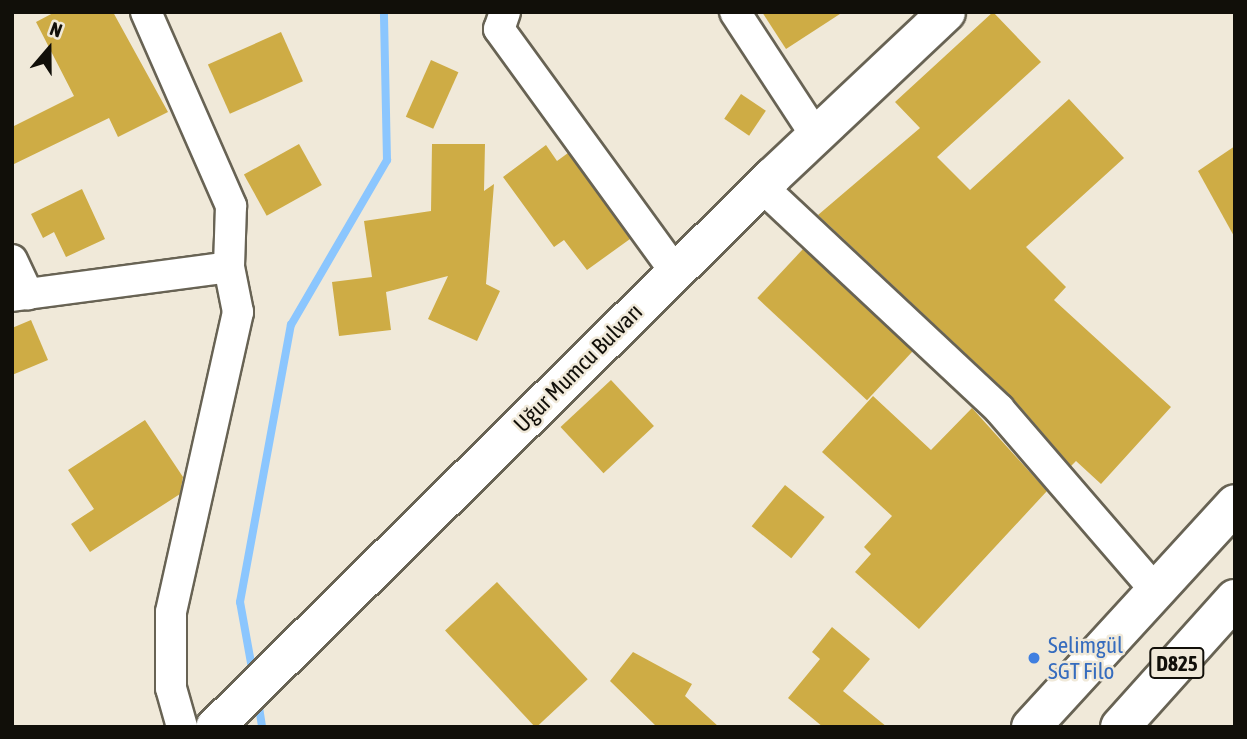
<!DOCTYPE html>
<meta charset="utf-8">
<style>
body{margin:0}
#map{position:relative;width:1247px;height:739px;overflow:hidden;background:#f0e9d9;font-family:"Asap Condensed",sans-serif}
div>[style]{position:absolute}
[style*='--x']{left:calc(var(--x)*1px);top:calc(var(--y)*1px);width:calc(var(--w)*1px);rotate:calc(var(--a)*1deg)}
.stream>*{height:8px;margin:-4px;padding:0 4px;transform-origin:4px;border-radius:4px;background:#8bc6fe}
.building>*{inset:0;background:#ceac45;transform-origin:0 0}
.roads{filter:drop-shadow(2px 0 #686354) drop-shadow(-2px 0 #686354) drop-shadow(0 2px #686354) drop-shadow(0 -2px #686354)}
.minor>*{height:30px;margin:-15px;padding:0 15px;transform-origin:15px;border-radius:15px;background:#fff}
.tertiary>*{height:37px;margin:-18.5px;padding:0 18.5px;transform-origin:18.5px;border-radius:18.5px;background:#fff}
.trunk>*{height:38px;margin:-19px;padding:0 19px;transform-origin:19px;border-radius:19px;background:#fff}
.dots>*{width:19px;height:19px;translate:-50% -50%;box-sizing:border-box;border:4px solid #f0e9d9;border-radius:50%}
span{translate:-50% -50%;white-space:nowrap;text-align:center;line-height:1.15;-webkit-text-stroke:5px #f0e9d9;paint-order:stroke}
.shield-label span{padding:2px 5px;background:#f0e9d9;border:2px solid;border-radius:5px;-webkit-text-stroke-width:0}
.shield-label{font-size:21px;color:#110f09;font-weight:700}
.street-label{font-size:23px;color:#110f09}
.shop-label{font-size:23px;color:#366cbe}
.left{translate:0 -50%;text-align:left}
.frame{position:absolute;inset:0;border:14px solid #110f09;pointer-events:none}
.north{position:absolute;left:14px;top:14px;width:70px;height:70px;-webkit-text-stroke:5px #f0e9d9;paint-order:stroke;rotate:20deg;font-size:19px;font-weight:700;line-height:28px;text-align:center;color:#110f09}
.north::after{content:'';display:block;margin:auto;width:24px;height:32px;background:#110f09;clip-path:polygon(50% 0,100% 100%,50% 72%,0 100%)}
</style>
<div id="map">
<div class="stream">
<i style="--x:253;--y:674;--w:73;--a:-100.2"></i>
<i style="--x:240;--y:602;--w:282;--a:-79.6"></i>
<i style="--x:291;--y:325;--w:191;--a:-59.8"></i>
<i style="--x:387;--y:160;--w:148;--a:-91.2"></i>
<i style="--x:258;--y:701;--w:26;--a:81"></i>
</div>
<div class="building">
<i style="clip-path:polygon(55px 12px,113px 12px,168px 112px,118px 137px,109px 118px,12px 165px,12px 127px,74px 96px,36px 22px)"></i>
<i style="clip-path:polygon(762px 12px,843px 12px,786px 49px)"></i>
<i style="clip-path:polygon(993px 12px,1041px 62px,937px 157px,970px 190px,1069px 99px,1124px 158px,1026px 247px,1066px 287px,1054px 300px,1171px 407px,1101px 484px,1076px 461px,1071px 466px,1011px 396px,818px 215px,920px 128px,895px 102px)"></i>
<i style="left:281px;top:32px;width:54px;height:80px;rotate:66deg"></i>
<i style="left:431px;top:60px;width:30px;height:62px;rotate:24deg"></i>
<i style="left:741px;top:94px;width:30px;height:30px;rotate:34deg"></i>
<i style="left:299px;top:144px;width:47px;height:63px;rotate:61deg"></i>
<i style="clip-path:polygon(432px 144px,485px 144px,484px 191px,494px 184px,486px 284px,500px 291px,477px 341px,428px 319px,448px 276px,386px 292px,391px 330px,339px 336px,332px 282px,372px 277px,364px 221px,431px 211px)"></i>
<i style="clip-path:polygon(546px 145px,557px 161px,568px 153px,630px 239px,587px 270px,564px 240px,554px 247px,503px 177px)"></i>
<i style="clip-path:polygon(1235px 146px,1235px 238px,1198px 171px)"></i>
<i style="clip-path:polygon(82px 189px,105px 239px,66px 257px,54px 232px,43px 238px,31px 214px)"></i>
<i style="left:803px;top:249px;width:150px;height:67px;rotate:43deg"></i>
<i style="clip-path:polygon(31px 320px,48px 360px,12px 375px,12px 328px)"></i>
<i style="left:611px;top:380px;width:63px;height:69px;rotate:47deg"></i>
<i style="clip-path:polygon(873px 396px,931px 450px,972px 408px,1047px 491px,919px 629px,855px 572px,871px 554px,864px 547px,892px 516px,822px 452px)"></i>
<i style="clip-path:polygon(145px 420px,183px 477px,180px 494px,90px 552px,71px 524px,94px 509px,68px 470px)"></i>
<i style="left:785px;top:485px;width:51px;height:53px;rotate:39deg"></i>
<i style="left:497px;top:582px;width:133px;height:71px;rotate:47deg"></i>
<i style="clip-path:polygon(832px 627px,870px 659px,843px 691px,887px 727px,823px 727px,788px 698px,820px 659px,812px 652px)"></i>
<i style="clip-path:polygon(633px 652px,692px 684px,685px 696px,719px 727px,657px 727px,610px 681px)"></i>
</div>
<div class="roads">
<div class="minor">
<i style="--x:146;--y:12;--w:212;--a:66.3"></i>
<i style="--x:231;--y:206;--w:61;--a:91.9"></i>
<i style="--x:229;--y:267;--w:46;--a:78.7"></i>
<i style="--x:238;--y:312;--w:307;--a:102.6"></i>
<i style="--x:171;--y:612;--w:76;--a:90"></i>
<i style="--x:171;--y:688;--w:41;--a:74.2"></i>
<i style="--x:505;--y:12;--w:18;--a:109"></i>
<i style="--x:499;--y:29;--w:299;--a:54"></i>
<i style="--x:735;--y:12;--w:148;--a:56.8"></i>
<i style="--x:761;--y:186;--w:326;--a:43.1"></i>
<i style="--x:999;--y:409;--w:240;--a:49.2"></i>
<i style="--x:12;--y:260;--w:38;--a:65"></i>
<i style="--x:12;--y:296;--w:219;--a:-7.6"></i>
</div>
<div class="tertiary">
<i style="--x:214;--y:727;--w:784;--a:-44.64"></i>
<i style="--x:772;--y:176;--w:239;--a:-43.3"></i>
</div>
<div class="trunk">
<i style="--x:1031;--y:727;--w:302;--a:-47.5"></i>
<i style="--x:1120;--y:727;--w:172;--a:-48.1"></i>
</div>
</div>
<div class="dots">
<i style="left:1034px;top:658px;background:#3f7fe0"></i>
</div>
<div class="shield-label">
<span style="left:1177px;top:663px">D825</span>
</div>
<div class="street-label">
<span style="left:578px;top:368px;rotate:-45deg">Uğur Mumcu Bulvarı</span>
</div>
<div class="shop-label">
<span class="left" style="left:1048px;top:658px">Selimgül<br>SGT Filo</span>
</div>
<div class="frame"></div>
<div class="north">N</div>
</div>
